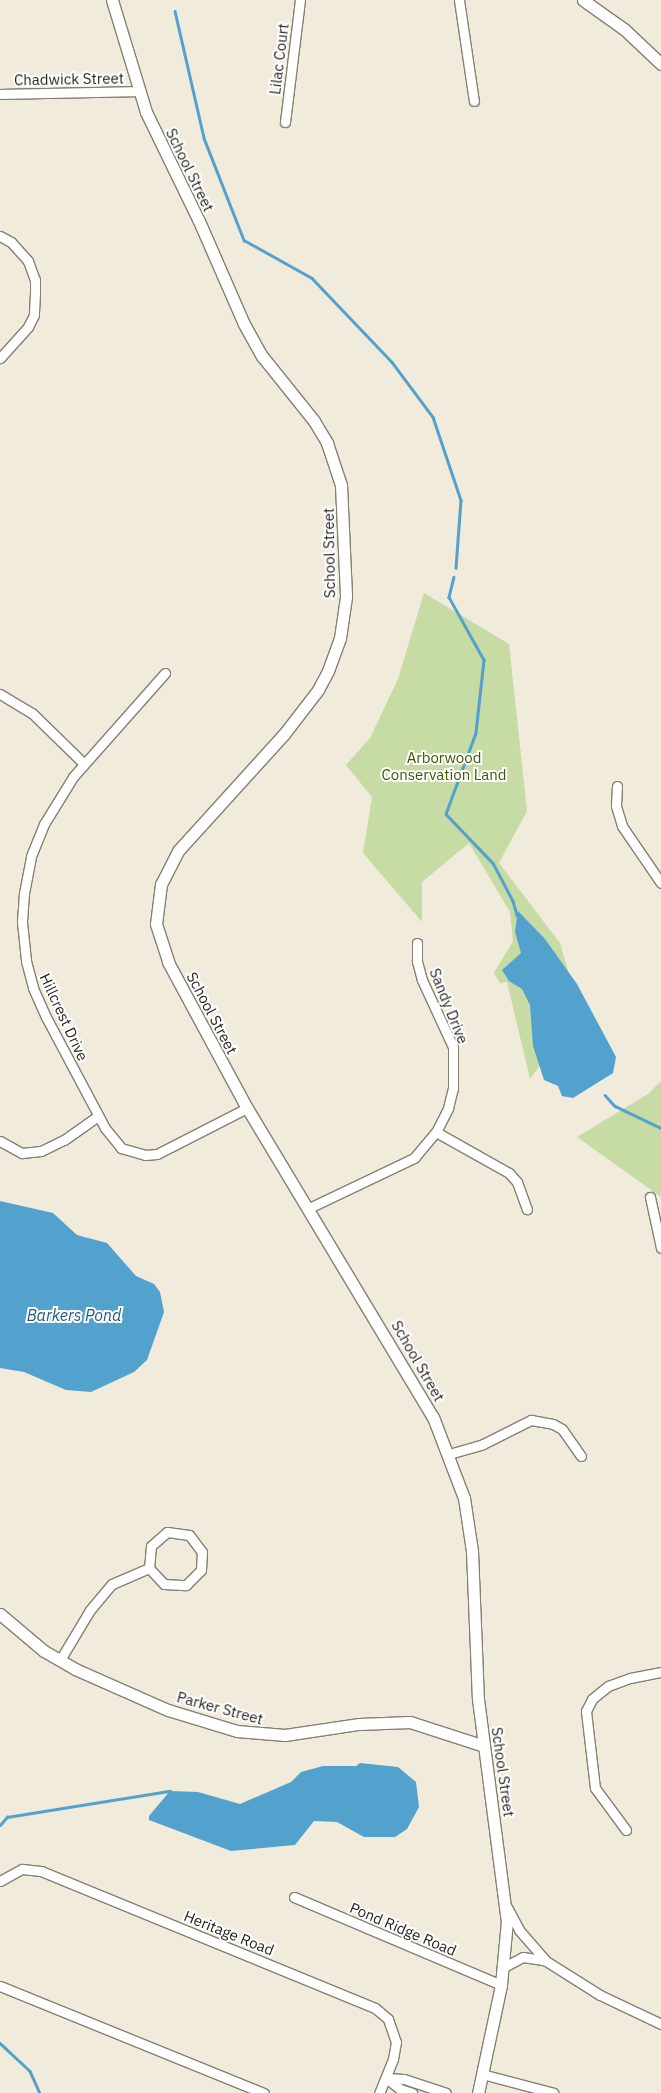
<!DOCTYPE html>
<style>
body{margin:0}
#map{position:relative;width:661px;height:2093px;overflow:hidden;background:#f1ebdc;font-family:"IBM Plex Sans",sans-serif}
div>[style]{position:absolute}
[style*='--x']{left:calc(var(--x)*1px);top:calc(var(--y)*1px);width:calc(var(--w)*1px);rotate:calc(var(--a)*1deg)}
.green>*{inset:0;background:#c7dba4}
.water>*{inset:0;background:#53a2ce}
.stream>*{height:2.5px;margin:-1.25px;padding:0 1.25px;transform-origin:1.25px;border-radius:1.25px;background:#53a2ce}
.roads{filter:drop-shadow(1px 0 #858073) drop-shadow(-1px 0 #858073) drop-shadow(0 1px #858073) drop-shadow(0 -1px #858073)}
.minor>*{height:9px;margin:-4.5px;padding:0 4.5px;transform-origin:4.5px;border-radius:4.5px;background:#fff}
.tertiary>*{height:11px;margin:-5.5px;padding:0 5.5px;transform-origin:5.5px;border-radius:5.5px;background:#fff}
span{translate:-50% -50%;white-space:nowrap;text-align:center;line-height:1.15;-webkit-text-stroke:4px #fff;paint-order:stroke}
.street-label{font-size:15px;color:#211f1a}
.park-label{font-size:15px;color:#425701}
.water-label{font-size:16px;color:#1e5978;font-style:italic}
</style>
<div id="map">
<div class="green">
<i style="clip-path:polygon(424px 593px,509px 644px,527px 811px,499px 863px,560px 943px,591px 1050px,541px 1064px,530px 1079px,507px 982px,500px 983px,494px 973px,513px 941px,510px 912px,469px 843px,422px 882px,422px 922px,363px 853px,372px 797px,346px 765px,370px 738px,398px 679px)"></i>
<i style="clip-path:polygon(661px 1081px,661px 1197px,577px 1137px,648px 1094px)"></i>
</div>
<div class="water">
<i style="clip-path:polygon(518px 911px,545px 939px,577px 984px,616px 1057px,613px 1073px,573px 1098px,562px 1096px,558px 1086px,544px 1080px,533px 1046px,530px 1005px,522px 989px,509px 981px,502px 970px,521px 953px,515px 932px)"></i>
<i style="clip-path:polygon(0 1201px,53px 1213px,77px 1235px,107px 1243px,136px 1276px,154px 1284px,160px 1292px,164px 1312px,147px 1360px,134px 1372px,91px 1392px,66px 1390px,24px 1372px,0 1368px)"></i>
<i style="clip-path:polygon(360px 1763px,398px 1767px,416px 1782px,419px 1807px,407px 1829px,395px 1837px,364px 1837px,337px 1822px,314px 1821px,295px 1845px,231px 1851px,149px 1820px,149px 1816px,170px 1791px,198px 1792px,240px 1804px,291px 1782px,301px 1772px,323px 1766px,356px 1766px)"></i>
</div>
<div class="stream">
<i style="--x:175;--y:11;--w:130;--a:77.1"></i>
<i style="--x:204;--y:138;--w:110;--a:68.6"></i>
<i style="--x:244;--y:240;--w:78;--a:29.2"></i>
<i style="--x:312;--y:278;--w:116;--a:46.4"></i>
<i style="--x:392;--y:362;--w:69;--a:53.3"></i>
<i style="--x:433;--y:417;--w:88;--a:71.4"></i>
<i style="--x:461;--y:500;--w:68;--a:94.2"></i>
<i style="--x:454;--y:577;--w:21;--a:104"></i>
<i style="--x:449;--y:597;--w:72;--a:60.9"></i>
<i style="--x:484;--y:660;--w:73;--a:96.3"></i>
<i style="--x:476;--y:733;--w:86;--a:110.3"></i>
<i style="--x:446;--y:814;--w:68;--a:46.2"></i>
<i style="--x:493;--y:863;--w:43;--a:62.2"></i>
<i style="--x:513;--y:901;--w:15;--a:74"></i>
<i style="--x:605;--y:1095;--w:15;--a:48"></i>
<i style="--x:615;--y:1106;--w:51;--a:25.6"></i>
<i style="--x:0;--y:1825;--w:11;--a:-49"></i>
<i style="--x:7;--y:1817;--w:165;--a:-9.1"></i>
<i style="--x:0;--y:2043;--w:41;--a:43"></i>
<i style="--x:30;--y:2071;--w:24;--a:66"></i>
</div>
<div class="roads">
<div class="minor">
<i style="--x:459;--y:0;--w:102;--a:81.6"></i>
<i style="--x:0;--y:94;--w:138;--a:-1.2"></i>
<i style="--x:285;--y:122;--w:123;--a:-83"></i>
<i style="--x:0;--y:236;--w:13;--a:29"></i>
<i style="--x:11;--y:242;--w:25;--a:48"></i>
<i style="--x:28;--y:261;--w:20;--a:70"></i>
<i style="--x:35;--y:280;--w:13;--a:90"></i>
<i style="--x:35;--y:293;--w:22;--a:93"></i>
<i style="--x:34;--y:315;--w:13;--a:117"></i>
<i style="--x:28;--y:327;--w:42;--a:132.1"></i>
<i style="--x:165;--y:673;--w:139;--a:131.5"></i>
<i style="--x:73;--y:777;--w:55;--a:121.7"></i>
<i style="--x:44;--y:824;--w:35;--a:112"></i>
<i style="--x:31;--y:857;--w:37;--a:101"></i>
<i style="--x:24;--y:893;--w:29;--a:94"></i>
<i style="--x:22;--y:922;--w:39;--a:84"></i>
<i style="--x:26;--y:961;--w:28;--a:75"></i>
<i style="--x:33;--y:988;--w:32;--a:66"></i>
<i style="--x:46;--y:1017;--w:126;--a:62"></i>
<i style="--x:105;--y:1128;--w:26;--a:51"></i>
<i style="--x:121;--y:1148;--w:25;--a:16"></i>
<i style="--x:145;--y:1155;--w:12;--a:-5"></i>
<i style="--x:157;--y:1154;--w:101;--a:-27.1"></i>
<i style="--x:0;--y:694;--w:37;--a:31"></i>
<i style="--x:32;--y:713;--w:73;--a:44.4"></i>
<i style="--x:617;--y:786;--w:20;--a:93"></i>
<i style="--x:616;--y:806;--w:21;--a:73"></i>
<i style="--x:622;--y:826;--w:69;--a:55.6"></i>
<i style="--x:436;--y:1132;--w:84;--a:29.3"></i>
<i style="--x:509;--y:1173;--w:12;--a:48"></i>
<i style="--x:517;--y:1182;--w:29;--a:70"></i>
<i style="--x:0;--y:1141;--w:25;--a:29"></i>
<i style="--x:22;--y:1153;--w:19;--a:-6"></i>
<i style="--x:41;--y:1151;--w:25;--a:-26"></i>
<i style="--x:64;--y:1140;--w:42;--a:-35.2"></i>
<i style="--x:650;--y:1197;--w:52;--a:77.8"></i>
<i style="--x:307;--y:1209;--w:119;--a:-25.5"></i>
<i style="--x:414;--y:1158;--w:34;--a:-50"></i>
<i style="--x:436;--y:1132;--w:27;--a:-63"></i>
<i style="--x:448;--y:1108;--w:21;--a:-76"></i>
<i style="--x:453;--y:1088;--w:41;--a:-90"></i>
<i style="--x:453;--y:1047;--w:74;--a:-114.8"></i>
<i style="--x:422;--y:980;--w:20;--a:-105"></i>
<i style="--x:417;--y:961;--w:18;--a:-90"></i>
<i style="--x:449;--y:1454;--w:35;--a:-16"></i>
<i style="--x:483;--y:1444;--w:54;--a:-26.6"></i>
<i style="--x:531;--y:1420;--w:22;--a:10"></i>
<i style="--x:553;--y:1424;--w:10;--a:29"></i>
<i style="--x:562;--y:1429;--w:33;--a:55"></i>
<i style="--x:60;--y:1660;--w:58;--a:-59"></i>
<i style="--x:90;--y:1610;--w:34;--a:-50"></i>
<i style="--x:112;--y:1584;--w:40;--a:-23.4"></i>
<i style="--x:149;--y:1568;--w:22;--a:47"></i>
<i style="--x:164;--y:1584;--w:22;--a:3"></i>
<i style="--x:186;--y:1585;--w:21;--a:-45"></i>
<i style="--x:201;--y:1570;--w:18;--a:-87"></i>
<i style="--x:202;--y:1552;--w:21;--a:-127"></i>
<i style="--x:189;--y:1535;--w:22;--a:-172"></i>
<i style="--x:167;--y:1532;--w:21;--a:139"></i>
<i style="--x:151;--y:1546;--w:22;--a:95"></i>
<i style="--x:626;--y:1830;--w:52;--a:-126.4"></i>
<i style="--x:595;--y:1788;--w:78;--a:-96.7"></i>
<i style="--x:586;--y:1711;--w:13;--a:-63"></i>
<i style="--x:592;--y:1699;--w:21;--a:-39"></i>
<i style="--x:608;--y:1686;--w:23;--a:-20"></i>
<i style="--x:630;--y:1678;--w:32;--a:-11"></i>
<i style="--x:0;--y:1881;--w:25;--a:-29"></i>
<i style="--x:22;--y:1869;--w:19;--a:6"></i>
<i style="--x:41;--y:1871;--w:361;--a:22.3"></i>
<i style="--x:375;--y:2008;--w:17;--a:40"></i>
<i style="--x:388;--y:2019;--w:24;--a:71"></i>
<i style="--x:396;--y:2042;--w:17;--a:100"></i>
<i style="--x:393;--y:2059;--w:37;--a:112"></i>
<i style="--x:294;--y:1897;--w:225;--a:23"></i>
<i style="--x:507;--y:1907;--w:26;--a:62"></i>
<i style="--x:519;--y:1930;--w:41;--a:48.9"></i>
<i style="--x:546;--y:1961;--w:64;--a:32.2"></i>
<i style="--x:600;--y:1995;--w:68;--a:25.4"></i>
<i style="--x:504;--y:1967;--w:21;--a:-28"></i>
<i style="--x:523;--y:1957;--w:20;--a:9"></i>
<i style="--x:0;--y:1986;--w:285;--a:22.1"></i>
<i style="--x:482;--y:2074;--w:74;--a:14.8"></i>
<i style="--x:386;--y:2078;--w:18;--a:3"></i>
<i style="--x:404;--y:2079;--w:44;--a:18.4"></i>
<i style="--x:386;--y:2078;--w:18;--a:38"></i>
<i style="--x:400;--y:2089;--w:13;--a:18"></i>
</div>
<div class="tertiary">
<i style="--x:112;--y:0;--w:117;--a:73.1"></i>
<i style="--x:146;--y:112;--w:121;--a:64.1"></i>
<i style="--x:199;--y:221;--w:112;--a:66.4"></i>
<i style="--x:244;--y:324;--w:37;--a:61"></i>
<i style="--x:262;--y:356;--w:83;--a:51.3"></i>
<i style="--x:314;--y:421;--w:26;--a:59"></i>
<i style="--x:327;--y:443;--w:44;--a:71.6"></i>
<i style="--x:341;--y:485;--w:112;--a:87.4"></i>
<i style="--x:346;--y:597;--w:41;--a:98.3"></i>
<i style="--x:340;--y:638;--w:35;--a:110"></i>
<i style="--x:328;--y:671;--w:21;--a:118"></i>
<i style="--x:318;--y:690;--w:56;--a:127.7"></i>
<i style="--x:284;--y:734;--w:158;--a:132.2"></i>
<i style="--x:178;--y:851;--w:37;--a:117"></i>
<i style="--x:161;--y:884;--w:40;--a:97.1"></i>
<i style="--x:156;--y:924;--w:40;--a:72"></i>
<i style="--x:168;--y:962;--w:166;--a:61.6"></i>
<i style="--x:247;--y:1108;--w:361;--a:59"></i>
<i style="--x:433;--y:1417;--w:87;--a:69.1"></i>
<i style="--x:464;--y:1498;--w:54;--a:81.4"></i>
<i style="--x:472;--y:1551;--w:148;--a:87.7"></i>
<i style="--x:478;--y:1699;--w:224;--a:82.6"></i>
<i style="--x:507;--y:1921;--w:64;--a:95.4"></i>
<i style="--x:501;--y:1985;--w:110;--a:102"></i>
<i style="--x:583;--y:0;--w:50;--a:35.3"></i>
<i style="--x:624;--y:29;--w:51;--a:43.4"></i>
<i style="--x:0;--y:1614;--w:57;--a:40.1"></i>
<i style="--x:44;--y:1651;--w:36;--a:30"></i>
<i style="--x:75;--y:1669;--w:102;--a:23.8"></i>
<i style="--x:168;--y:1710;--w:72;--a:16.9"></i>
<i style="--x:237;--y:1731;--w:48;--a:4.8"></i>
<i style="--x:285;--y:1735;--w:75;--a:-8.5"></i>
<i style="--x:359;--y:1724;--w:51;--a:-2.2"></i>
<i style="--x:410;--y:1722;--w:78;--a:18"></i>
</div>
</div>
<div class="street-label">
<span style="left:279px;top:59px;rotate:-83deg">Lilac Court</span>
<span style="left:69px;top:79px;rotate:-1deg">Chadwick Street</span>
<span style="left:190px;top:170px;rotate:64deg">School Street</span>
<span style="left:329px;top:553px;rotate:-91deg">School Street</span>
<span style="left:449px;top:1006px;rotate:68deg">Sandy Drive</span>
<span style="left:212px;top:1013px;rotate:62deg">School Street</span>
<span style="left:64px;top:1017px;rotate:65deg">Hillcrest Drive</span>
<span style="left:418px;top:1361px;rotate:60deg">School Street</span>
<span style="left:220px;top:1708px;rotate:15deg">Parker Street</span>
<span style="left:503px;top:1772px;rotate:82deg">School Street</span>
<span style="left:403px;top:1929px;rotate:23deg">Pond Ridge Road</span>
<span style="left:229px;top:1933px;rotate:22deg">Heritage Road</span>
</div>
<div class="park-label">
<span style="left:444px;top:766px">Arborwood<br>Conservation Land</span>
</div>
<div class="water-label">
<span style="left:74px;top:1315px">Barkers Pond</span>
</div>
</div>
